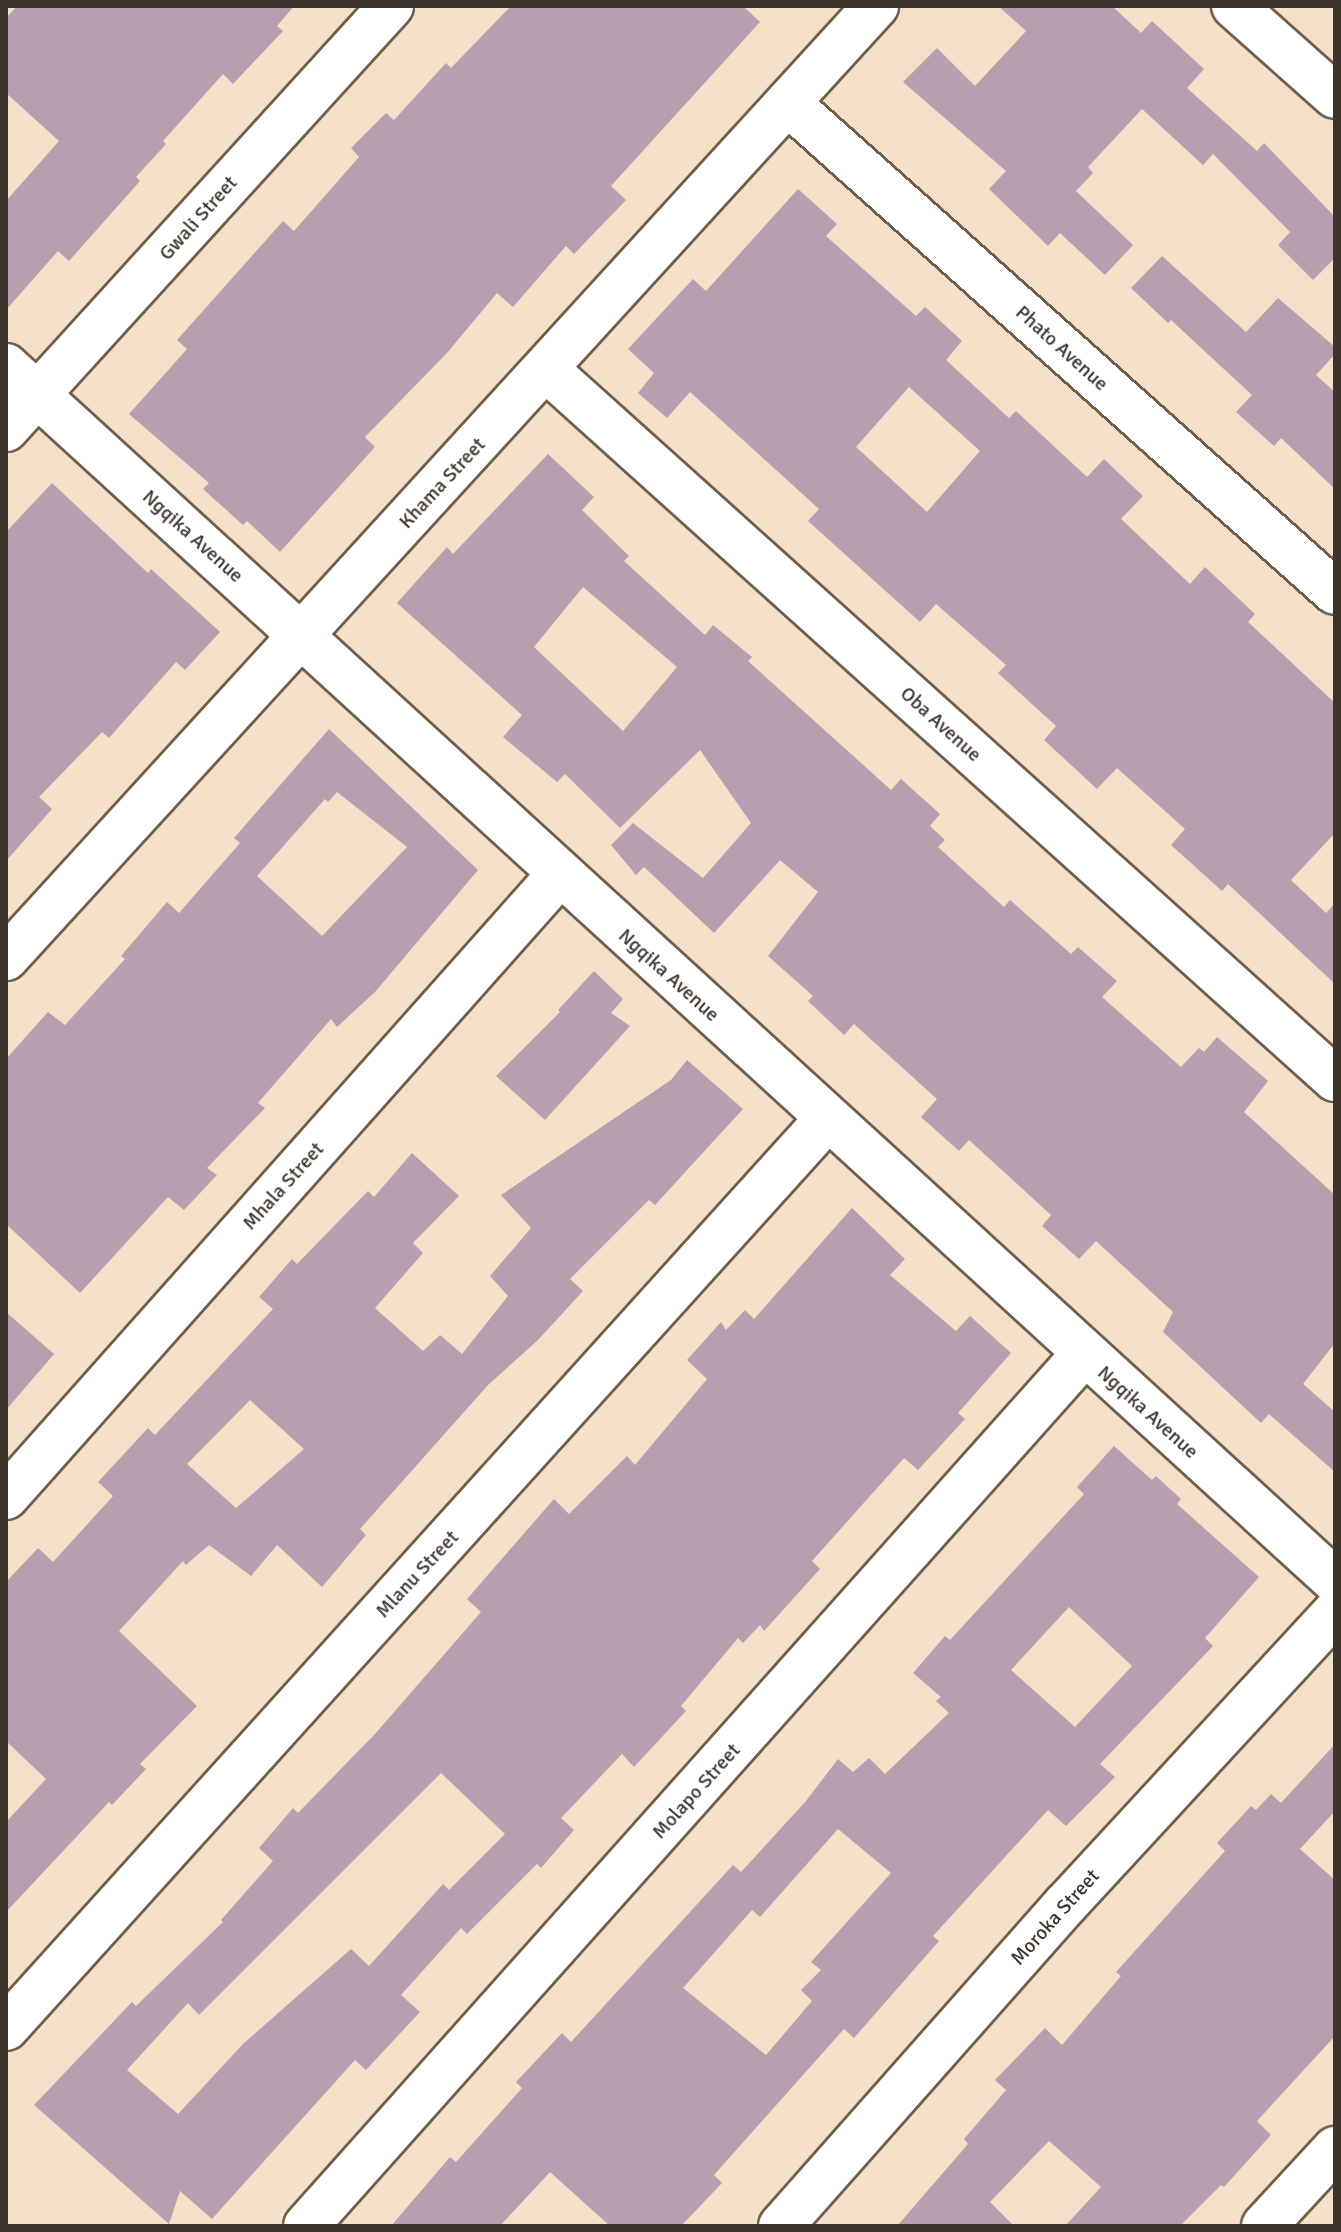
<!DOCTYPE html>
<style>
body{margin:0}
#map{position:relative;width:1341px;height:2232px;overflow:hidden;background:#f5e0ca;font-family:Signika,sans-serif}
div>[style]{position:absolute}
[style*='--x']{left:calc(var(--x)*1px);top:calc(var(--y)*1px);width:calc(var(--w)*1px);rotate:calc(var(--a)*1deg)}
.building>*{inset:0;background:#b89fb0}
.roads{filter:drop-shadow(2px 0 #705e4b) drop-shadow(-2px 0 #705e4b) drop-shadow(0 2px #705e4b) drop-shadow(0 -2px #705e4b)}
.minor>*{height:44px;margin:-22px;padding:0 22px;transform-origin:22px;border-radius:22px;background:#fff}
span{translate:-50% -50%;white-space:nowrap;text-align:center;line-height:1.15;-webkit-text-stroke:8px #fff;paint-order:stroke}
.street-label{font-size:20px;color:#3d352c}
.frame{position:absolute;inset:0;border:8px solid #3d352c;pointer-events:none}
</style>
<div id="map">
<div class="building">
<i style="clip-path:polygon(17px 6px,294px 6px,277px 26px,283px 31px,233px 84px,223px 74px,163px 141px,166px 144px,136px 177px,140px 181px,69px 261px,58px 251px,6px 310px,6px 201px,59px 141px,6px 93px,6px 18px)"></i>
<i style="clip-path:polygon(511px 6px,743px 6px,760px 22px,611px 186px,626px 200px,574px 254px,566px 246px,513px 307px,497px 293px,447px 353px,365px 437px,375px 447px,280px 552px,247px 521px,243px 525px,203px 489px,209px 483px,129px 414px,187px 349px,177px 340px,283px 221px,294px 231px,359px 157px,351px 148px,386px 113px,394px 120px,446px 63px,451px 68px)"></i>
<i style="clip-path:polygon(998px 6px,1112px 6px,1141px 33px,1152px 21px,1204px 69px,1187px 88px,1257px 151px,1264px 143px,1335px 217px,1335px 258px,1313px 280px,1278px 245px,1290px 232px,1213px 154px,1203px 165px,1142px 109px,1088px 167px,1093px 173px,1076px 191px,1133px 245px,1105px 275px,1060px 233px,1048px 246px,989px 189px,1006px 171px,903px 82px,937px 48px,975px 86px,1026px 31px)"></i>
<i style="clip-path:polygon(evenodd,798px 189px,837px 224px,826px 236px,916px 316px,925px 307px,962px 341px,946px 360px,1009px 418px,1016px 411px,1087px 477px,1104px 459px,1143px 496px,1121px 519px,1190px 584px,1205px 567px,1255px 614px,1248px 622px,1335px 703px,1335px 833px,1291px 880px,1326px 913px,1335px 903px,1335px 984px,1228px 884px,1222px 891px,1171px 845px,1185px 829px,1117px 768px,1097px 789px,1044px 740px,1056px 726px,998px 673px,1006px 665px,936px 604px,920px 622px,808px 521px,819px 509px,690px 392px,667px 418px,638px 393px,654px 373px,628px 349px,693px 279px,706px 291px,798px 189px,909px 387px,980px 451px,927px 512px,856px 447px,909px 387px)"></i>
<i style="clip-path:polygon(1162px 256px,1246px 332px,1278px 298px,1335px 347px,1335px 354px,1316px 375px,1335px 392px,1335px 489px,1281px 438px,1274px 446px,1236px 412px,1252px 395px,1171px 320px,1168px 323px,1131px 288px)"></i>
<i style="clip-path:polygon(evenodd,548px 454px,594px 497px,582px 510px,629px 556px,624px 561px,705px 635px,713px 625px,752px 657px,748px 661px,891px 790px,901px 779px,940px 814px,930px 826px,945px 840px,938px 847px,1004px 907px,1010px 900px,1071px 954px,1078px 947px,1117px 981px,1102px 997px,1181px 1067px,1199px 1048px,1204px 1052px,1217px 1037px,1268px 1081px,1244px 1112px,1335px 1195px,1335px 1343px,1303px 1384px,1335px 1412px,1335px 1472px,1269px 1414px,1261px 1423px,1163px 1332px,1173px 1312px,1096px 1241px,1079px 1259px,1042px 1226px,1051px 1215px,969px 1140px,959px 1151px,921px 1117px,937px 1099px,854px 1024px,844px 1035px,808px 1001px,813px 996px,768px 956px,818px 892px,780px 860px,714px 933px,644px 867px,636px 875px,611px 845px,633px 823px,703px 878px,751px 823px,700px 750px,620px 828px,565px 774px,557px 782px,503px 737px,522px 715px,397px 603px,447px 547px,453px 554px,548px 454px,583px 587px,677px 667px,623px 731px,534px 647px,583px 587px)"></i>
<i style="clip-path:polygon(52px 483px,148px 573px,151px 569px,220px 632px,185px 670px,176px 662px,109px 738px,102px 732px,39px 797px,52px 809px,6px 861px,6px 532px)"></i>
<i style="clip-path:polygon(evenodd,329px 729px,478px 870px,375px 992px,337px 1027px,331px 1019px,258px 1103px,265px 1108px,207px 1168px,217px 1175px,184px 1210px,168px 1197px,80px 1293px,6px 1224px,6px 1059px,48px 1012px,65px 1025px,125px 959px,121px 956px,167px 902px,179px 913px,240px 843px,234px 838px,329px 729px,337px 792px,407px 847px,322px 936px,257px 876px,325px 799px,328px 802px,337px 792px)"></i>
<i style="clip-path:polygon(594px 971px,623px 999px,611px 1013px,630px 1026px,545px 1120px,496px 1076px,560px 1012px,558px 1010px)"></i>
<i style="clip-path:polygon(evenodd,687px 1060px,743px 1109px,655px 1205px,649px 1200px,570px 1279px,583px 1291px,538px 1340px,488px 1385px,360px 1529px,366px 1535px,322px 1587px,277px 1545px,251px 1576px,209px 1545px,186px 1565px,183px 1561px,119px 1631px,197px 1706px,140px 1764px,146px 1769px,112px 1805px,109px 1802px,6px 1912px,6px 1822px,46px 1779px,6px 1741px,6px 1582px,38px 1548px,53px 1562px,113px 1496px,98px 1482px,148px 1428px,155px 1435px,273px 1309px,259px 1297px,292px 1259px,297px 1264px,368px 1191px,374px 1197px,412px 1153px,459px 1196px,413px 1243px,423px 1253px,375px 1308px,423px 1351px,440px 1335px,462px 1354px,508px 1296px,490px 1276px,531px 1228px,501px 1195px,671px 1080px,687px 1060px,250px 1400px,304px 1449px,236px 1508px,187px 1464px,250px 1400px)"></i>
<i style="clip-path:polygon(evenodd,852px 1208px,905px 1259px,890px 1275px,956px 1331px,970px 1316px,1011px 1353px,958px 1413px,965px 1419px,918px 1470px,904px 1458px,812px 1561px,820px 1569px,764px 1631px,760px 1625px,743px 1643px,738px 1638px,681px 1706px,686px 1711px,634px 1767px,622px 1754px,561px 1818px,574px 1830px,541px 1868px,537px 1864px,467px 1934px,461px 1928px,401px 1995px,420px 2012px,366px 2070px,355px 2060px,212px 2219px,180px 2191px,169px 2224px,34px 2105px,132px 2002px,136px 2006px,223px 1922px,221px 1920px,273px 1861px,259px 1848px,293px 1808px,298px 1813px,375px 1734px,481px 1612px,467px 1599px,554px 1499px,569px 1514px,627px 1456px,635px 1465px,707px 1379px,687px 1360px,721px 1322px,726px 1330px,745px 1310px,754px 1319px,852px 1208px,441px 1773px,505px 1834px,449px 1890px,443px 1884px,369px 1966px,351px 1949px,243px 2044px,178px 2114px,127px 2070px,188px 2003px,199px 2015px,441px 1773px)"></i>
<i style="clip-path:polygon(6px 1312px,54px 1354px,6px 1410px)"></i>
<i style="clip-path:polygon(evenodd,1114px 1446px,1152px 1480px,1156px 1476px,1181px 1499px,1177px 1504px,1259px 1577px,1205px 1638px,1213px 1646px,1100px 1764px,1115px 1777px,1066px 1826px,1048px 1810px,933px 1936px,939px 1941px,854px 2038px,844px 2029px,714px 2175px,722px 2183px,681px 2226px,610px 2226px,550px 2172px,500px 2226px,391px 2226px,450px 2157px,456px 2162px,522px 2088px,516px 2082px,562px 2033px,571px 2042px,733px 1865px,741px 1872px,806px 1801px,838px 1759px,853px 1772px,869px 1758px,885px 1774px,949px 1713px,936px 1701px,941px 1697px,913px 1673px,945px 1636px,950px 1640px,1084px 1494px,1077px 1487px,1114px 1446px,1069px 1607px,1132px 1666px,1075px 1727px,1011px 1670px,1069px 1607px,1114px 1446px,838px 1829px,891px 1873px,811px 1962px,821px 1970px,801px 1990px,812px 2001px,766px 2055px,683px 1988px,752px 1910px,760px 1917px,838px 1829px)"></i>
<i style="clip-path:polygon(1335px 1744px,1335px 1811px,1300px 1849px,1335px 1880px,1335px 2036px,1257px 2121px,1271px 2135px,1224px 2187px,1221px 2185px,1180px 2226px,1065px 2226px,1101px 2187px,1049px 2141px,990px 2202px,1014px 2226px,897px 2226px,968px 2144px,964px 2139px,1006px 2090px,995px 2080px,1045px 2028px,1062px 2045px,1121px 1976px,1116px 1972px,1225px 1851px,1217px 1843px,1251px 1806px,1256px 1810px,1271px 1794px,1281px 1803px)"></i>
</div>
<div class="roads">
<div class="minor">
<i style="--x:1234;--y:6;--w:135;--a:41.7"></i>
<i style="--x:789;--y:104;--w:732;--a:41.79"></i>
<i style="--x:6;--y:366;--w:1801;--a:42.43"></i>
<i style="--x:547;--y:370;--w:1060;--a:41.98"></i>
<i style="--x:6;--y:429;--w:572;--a:-47.69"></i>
<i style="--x:6;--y:958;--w:1290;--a:-47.58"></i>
<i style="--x:6;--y:1497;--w:832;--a:-48.36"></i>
<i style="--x:6;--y:2028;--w:1225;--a:-47.91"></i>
<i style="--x:306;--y:2226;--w:1169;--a:-48.26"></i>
<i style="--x:781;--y:2226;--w:431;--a:-48.5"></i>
<i style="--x:1067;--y:1903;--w:395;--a:-47.3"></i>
<i style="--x:1264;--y:2226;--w:105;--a:-47.3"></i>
</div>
</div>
<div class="street-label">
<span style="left:198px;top:218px;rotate:-48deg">Gwali Street</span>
<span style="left:1062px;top:348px;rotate:42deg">Phato Avenue</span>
<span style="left:442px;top:483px;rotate:-47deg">Khama Street</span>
<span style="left:193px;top:536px;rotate:42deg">Ngqika Avenue</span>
<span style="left:941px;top:724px;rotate:42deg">Oba Avenue</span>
<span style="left:669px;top:975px;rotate:42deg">Ngqika Avenue</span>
<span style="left:283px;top:1186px;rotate:-48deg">Mhala Street</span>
<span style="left:1148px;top:1412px;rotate:42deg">Ngqika Avenue</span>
<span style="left:417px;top:1574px;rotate:-47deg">Mlanu Street</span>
<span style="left:696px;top:1791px;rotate:-48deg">Molapo Street</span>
<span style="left:1055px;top:1917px;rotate:-48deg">Moroka Street</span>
</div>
<div class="frame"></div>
</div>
